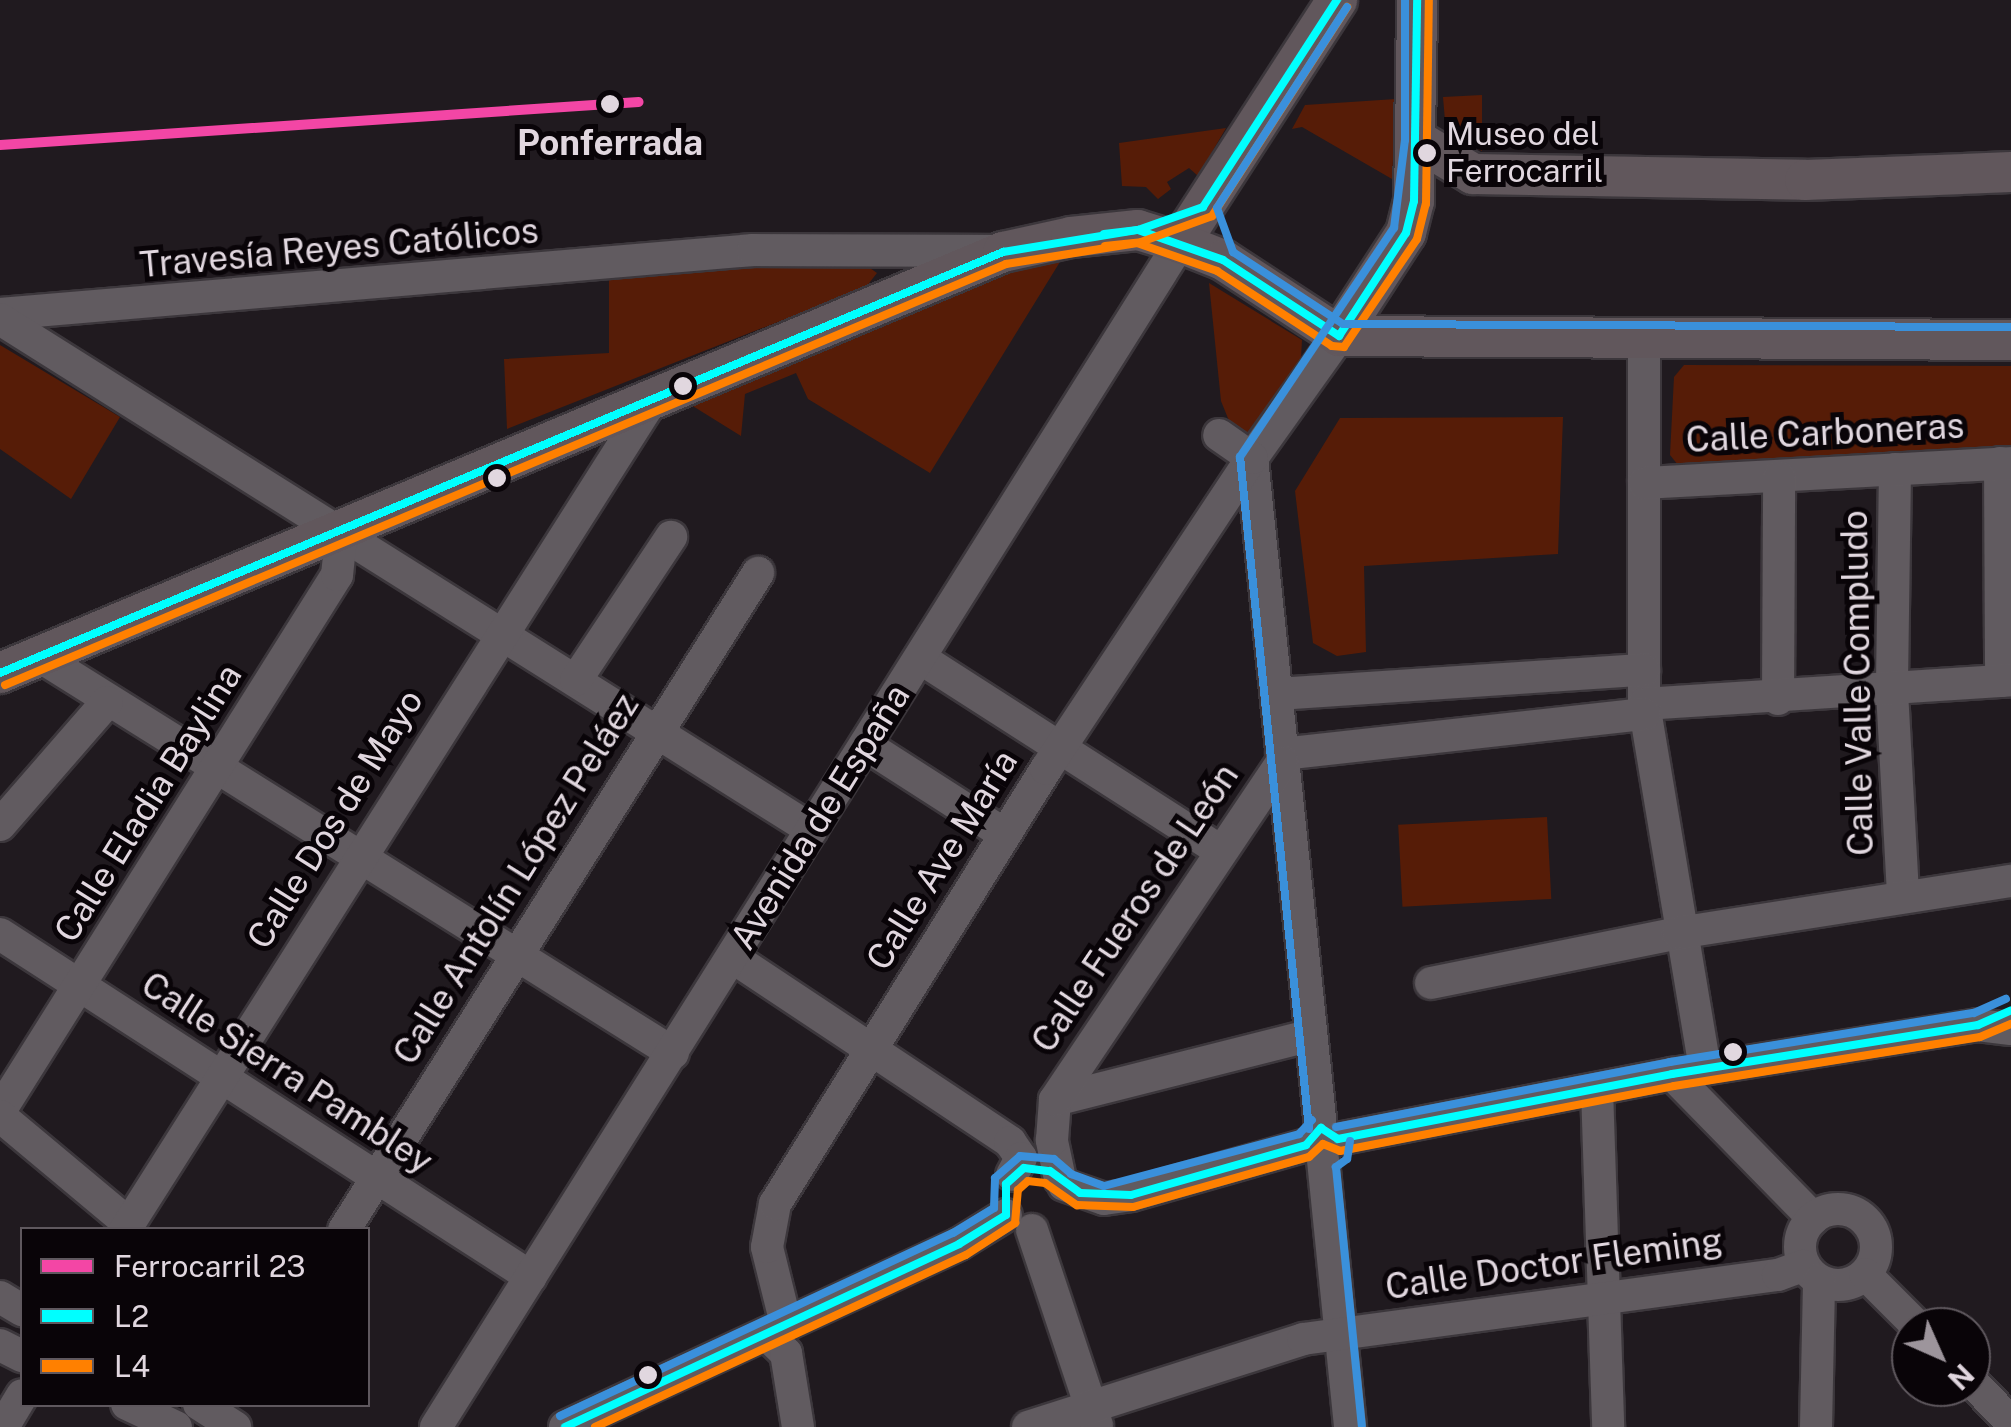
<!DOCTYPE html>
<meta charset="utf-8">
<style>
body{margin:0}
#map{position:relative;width:2011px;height:1427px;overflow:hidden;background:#201a1f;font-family:"Public Sans",sans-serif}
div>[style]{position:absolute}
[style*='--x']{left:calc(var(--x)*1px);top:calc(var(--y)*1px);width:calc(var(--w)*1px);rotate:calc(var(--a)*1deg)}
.green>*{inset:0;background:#561c07;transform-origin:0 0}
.roads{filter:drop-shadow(2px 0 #3c373c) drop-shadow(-2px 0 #3c373c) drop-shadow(0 2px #3c373c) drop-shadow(0 -2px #3c373c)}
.minor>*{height:32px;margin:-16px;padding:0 16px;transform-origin:16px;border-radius:16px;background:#615b60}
.minor>.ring{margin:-16px;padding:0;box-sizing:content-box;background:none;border:32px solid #615b60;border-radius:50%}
.major>*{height:40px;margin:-20px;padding:0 20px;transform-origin:20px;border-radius:20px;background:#61575c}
.bus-1>*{height:8px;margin:-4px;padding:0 4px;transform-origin:4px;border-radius:4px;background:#0ff}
.bus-2>*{height:8px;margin:-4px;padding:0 4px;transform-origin:4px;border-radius:4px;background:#ff8000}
.bus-3>*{height:8px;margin:-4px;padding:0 4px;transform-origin:4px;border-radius:4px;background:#3a90db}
.rail-1>*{height:10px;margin:-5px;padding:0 5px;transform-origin:5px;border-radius:5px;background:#f346a5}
.dots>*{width:28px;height:28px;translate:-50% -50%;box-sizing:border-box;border:5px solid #090408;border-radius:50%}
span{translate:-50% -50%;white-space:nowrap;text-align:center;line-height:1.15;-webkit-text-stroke:10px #090408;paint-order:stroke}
.bus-label{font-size:32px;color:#e1d7df}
.left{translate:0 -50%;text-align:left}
.stop-label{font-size:35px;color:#e1d7df;font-weight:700}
.street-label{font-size:35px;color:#e1d7df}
.legend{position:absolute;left:20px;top:1227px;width:350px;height:180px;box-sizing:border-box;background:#090408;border:2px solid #5f585e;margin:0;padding:12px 18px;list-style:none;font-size:30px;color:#e1d7df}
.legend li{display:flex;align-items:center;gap:20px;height:50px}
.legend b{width:50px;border:2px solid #5f585e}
.north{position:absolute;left:1891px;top:1307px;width:100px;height:100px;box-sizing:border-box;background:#090408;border:2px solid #5f585e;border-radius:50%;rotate:135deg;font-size:28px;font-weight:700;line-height:40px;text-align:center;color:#e1d7df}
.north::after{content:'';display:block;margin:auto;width:35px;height:45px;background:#9d959c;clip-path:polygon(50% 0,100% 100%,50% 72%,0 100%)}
</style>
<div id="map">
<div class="green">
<i style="clip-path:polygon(1482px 95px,1482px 151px,1446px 132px,1443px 97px)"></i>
<i style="clip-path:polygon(1396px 99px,1392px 179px,1302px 127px,1292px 129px,1305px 105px)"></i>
<i style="clip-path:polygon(1226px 128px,1198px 176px,1189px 168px,1167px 182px,1171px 189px,1158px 199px,1146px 187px,1122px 186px,1119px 143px)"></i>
<i style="clip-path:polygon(1063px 257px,930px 473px,808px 399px,796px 373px,745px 394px,741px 436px,675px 395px,1003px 271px)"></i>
<i style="clip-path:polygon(860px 261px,877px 273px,866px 287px,507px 429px,504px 359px,609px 353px,609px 274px)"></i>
<i style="clip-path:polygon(1209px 283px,1302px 340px,1301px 358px,1253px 432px,1236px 438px,1221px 401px)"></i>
<i style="clip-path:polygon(0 345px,120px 417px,71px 499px,0 449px)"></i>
<i style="clip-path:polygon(1684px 365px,2011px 366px,2011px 449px,1678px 465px,1670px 455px,1674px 377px)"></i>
<i style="clip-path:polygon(1563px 417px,1558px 554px,1364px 566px,1366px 652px,1337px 656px,1313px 643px,1295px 491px,1340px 418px)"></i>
<i style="left:1547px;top:817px;width:82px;height:149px;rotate:87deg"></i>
</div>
<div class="roads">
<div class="minor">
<i style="--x:0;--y:314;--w:756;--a:-4.86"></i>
<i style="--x:753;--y:250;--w:246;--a:0.2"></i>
<i style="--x:0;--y:319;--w:959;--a:32.18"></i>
<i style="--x:1644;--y:340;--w:364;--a:90"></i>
<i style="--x:1644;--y:704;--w:370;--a:80.5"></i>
<i style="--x:2000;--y:463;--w:218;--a:89.7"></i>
<i style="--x:1895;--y:469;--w:222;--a:90.8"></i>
<i style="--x:1892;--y:691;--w:206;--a:86.9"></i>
<i style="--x:1644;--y:483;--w:368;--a:-3.1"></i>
<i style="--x:39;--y:656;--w:748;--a:32.05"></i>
<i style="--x:920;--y:658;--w:358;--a:32.7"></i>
<i style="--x:576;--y:680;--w:172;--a:-56.4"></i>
<i style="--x:1278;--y:694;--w:367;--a:-3.8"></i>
<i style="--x:1778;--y:699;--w:222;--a:-89.7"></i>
<i style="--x:1644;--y:704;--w:368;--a:-3.7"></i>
<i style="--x:867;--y:746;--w:163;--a:32.7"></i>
<i style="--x:1282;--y:754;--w:365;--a:-6.3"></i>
<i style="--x:0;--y:825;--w:163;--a:-49"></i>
<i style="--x:0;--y:934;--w:632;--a:32.86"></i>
<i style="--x:732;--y:957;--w:334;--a:33.6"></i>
<i style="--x:1010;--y:1142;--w:19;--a:55"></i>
<i style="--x:1021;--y:1158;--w:19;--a:118"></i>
<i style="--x:1431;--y:983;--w:252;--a:-11.4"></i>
<i style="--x:1678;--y:933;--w:337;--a:-8.9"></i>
<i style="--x:1672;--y:1074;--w:202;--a:45.6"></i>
<i style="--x:1597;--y:1089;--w:338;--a:88.1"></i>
<i style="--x:1055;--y:1100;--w:261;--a:-14.2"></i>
<i style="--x:0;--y:1111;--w:633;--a:-57.84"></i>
<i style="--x:337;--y:575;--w:46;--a:-83.8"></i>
<i style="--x:0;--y:1116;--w:168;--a:39.9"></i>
<i style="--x:1321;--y:1128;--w:674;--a:-95.88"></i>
<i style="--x:1252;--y:458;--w:150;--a:-54.5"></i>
<i style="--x:1338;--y:1139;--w:340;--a:-11"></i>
<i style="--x:1672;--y:1074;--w:310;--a:-9.1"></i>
<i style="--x:1978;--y:1025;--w:33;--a:7"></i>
<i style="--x:1323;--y:1160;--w:268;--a:84.2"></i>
<i style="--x:1060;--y:1179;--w:40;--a:-102"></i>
<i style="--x:1052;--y:1140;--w:40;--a:-85.7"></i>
<i style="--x:1055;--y:1100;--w:407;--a:-56.1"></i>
<i style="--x:1064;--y:1185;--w:42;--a:19.3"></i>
<i style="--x:1104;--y:1199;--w:27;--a:-8"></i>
<i style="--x:1131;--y:1195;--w:182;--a:-15.9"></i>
<i class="ring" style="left:1800px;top:1209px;width:44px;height:44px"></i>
<i style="--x:125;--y:1230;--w:985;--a:-57.6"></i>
<i style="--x:344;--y:1230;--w:777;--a:-57.78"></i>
<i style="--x:1032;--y:1230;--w:206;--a:71.6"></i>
<i style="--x:1865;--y:1274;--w:75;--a:45"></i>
<i style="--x:0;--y:1297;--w:26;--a:31"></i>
<i style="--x:786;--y:1324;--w:79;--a:-103.9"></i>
<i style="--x:767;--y:1247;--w:44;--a:-79.5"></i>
<i style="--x:775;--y:1204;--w:513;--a:-58.08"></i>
<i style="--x:1046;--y:769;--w:373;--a:-56.5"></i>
<i style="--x:1252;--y:458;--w:40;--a:-145.1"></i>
<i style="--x:766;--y:1334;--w:28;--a:44"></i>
<i style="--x:786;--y:1353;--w:75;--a:80.8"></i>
<i style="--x:0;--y:1345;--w:25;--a:27"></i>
<i style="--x:1971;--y:1381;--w:57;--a:45.7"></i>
<i style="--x:127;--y:1404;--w:54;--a:25.1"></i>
<i style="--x:199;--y:1404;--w:43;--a:32.6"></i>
<i style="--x:3;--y:1427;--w:37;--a:-59"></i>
<i style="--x:436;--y:1427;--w:1398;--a:-57.86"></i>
<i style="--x:565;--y:1427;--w:434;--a:-24.9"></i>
<i style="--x:959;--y:1244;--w:55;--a:-31.7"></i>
<i style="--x:1028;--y:1427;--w:289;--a:-17.7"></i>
<i style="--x:1303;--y:1339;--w:479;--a:-7.7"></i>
<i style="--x:1778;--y:1275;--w:27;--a:-20"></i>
<i style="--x:1816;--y:1427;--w:146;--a:-88.8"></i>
</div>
<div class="major">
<i style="--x:1418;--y:141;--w:64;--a:31"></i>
<i style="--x:1473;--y:174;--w:332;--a:1"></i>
<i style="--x:1805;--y:180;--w:206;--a:-2.2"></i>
<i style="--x:1180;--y:243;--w:289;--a:-57.1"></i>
<i style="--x:1339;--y:336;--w:123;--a:-57"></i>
<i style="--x:1406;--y:233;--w:33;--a:-76"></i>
<i style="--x:1414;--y:201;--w:201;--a:-89.1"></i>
<i style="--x:0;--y:673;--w:1088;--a:-22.77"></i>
<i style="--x:1003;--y:252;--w:70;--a:-12.4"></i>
<i style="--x:1071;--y:237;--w:67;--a:-6"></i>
<i style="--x:1138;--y:230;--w:44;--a:17.2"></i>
<i style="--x:1180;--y:243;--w:46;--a:21.6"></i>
<i style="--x:1223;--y:260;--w:139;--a:33.2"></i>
<i style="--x:1339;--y:336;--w:672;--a:0.34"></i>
</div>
</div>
<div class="bus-1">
<i style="--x:1104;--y:234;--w:34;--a:-7"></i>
<i style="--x:1138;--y:230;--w:69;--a:-19.5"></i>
<i style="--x:1203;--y:207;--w:247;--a:-57.1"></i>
<i style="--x:0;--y:673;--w:1088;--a:-22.77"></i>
<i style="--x:1003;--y:252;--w:137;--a:-9.3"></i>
<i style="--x:1138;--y:230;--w:90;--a:19.4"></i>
<i style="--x:1223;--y:260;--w:139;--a:33.2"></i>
<i style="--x:1339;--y:336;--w:123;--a:-57"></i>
<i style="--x:1406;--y:233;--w:33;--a:-76"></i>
<i style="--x:1414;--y:201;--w:201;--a:-89.1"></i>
<i style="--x:565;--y:1427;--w:434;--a:-24.9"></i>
<i style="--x:959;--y:1244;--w:55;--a:-31.7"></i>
<i style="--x:1006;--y:1215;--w:31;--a:-90"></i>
<i style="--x:1006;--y:1184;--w:24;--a:-42"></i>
<i style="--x:1024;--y:1168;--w:26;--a:7"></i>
<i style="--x:1050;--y:1171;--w:37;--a:36"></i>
<i style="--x:1080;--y:1193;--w:51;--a:2.2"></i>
<i style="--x:1131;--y:1195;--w:182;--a:-15.9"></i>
<i style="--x:1306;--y:1145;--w:23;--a:-49"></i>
<i style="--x:1321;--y:1128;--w:20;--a:33"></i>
<i style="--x:1338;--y:1139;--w:340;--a:-11"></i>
<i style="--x:1672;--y:1074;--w:310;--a:-9.1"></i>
<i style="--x:1978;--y:1025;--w:36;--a:-24"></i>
</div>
<div class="bus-2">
<i style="--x:1105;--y:246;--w:36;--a:-6"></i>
<i style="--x:1141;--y:242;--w:76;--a:-20.1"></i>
<i style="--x:1212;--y:216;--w:249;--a:-57.1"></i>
<i style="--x:5;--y:685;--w:1086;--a:-22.81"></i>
<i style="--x:1006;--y:264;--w:133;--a:-9.1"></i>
<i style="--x:1137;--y:243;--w:85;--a:19.3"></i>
<i style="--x:1217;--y:271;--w:137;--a:33.1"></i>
<i style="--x:1332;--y:346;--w:12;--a:5"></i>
<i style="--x:1344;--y:347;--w:130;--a:-55.9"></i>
<i style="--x:1417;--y:239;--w:36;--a:-76"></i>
<i style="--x:1426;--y:204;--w:204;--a:-89.2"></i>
<i style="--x:595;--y:1427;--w:409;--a:-24.9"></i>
<i style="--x:966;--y:1255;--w:59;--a:-33.1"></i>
<i style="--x:1015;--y:1223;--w:33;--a:-85"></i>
<i style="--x:1018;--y:1190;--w:13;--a:-42"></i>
<i style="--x:1028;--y:1181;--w:17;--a:7"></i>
<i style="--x:1045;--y:1183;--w:39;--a:35"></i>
<i style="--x:1077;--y:1205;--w:56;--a:2"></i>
<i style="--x:1133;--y:1207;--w:183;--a:-15.9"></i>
<i style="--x:1309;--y:1157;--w:19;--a:-43"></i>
<i style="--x:1323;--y:1144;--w:18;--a:22"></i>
<i style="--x:1340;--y:1151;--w:340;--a:-11"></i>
<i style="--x:1674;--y:1086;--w:310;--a:-9.1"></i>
<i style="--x:1980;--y:1037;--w:34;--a:-23"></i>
</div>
<div class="bus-3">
<i style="--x:1347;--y:7;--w:239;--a:122.9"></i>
<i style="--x:1217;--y:208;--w:47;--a:70"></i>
<i style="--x:1233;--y:252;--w:131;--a:33.2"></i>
<i style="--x:1343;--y:324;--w:668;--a:0.26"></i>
<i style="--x:1336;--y:1127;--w:340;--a:-11"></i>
<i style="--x:1670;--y:1062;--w:308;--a:-9.2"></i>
<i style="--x:1974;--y:1013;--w:35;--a:-24"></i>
<i style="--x:1309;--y:1129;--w:676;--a:-95.86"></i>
<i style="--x:1240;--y:457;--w:276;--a:-56.1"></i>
<i style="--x:1394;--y:228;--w:89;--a:-82.9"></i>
<i style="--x:1405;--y:140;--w:140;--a:-90"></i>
<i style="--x:1350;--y:1141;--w:18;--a:99"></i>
<i style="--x:1347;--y:1159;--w:14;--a:144"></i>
<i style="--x:1336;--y:1167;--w:260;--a:84.3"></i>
<i style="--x:560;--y:1416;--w:434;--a:-25"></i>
<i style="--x:953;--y:1233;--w:48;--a:-31.4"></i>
<i style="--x:994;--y:1208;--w:30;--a:-88"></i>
<i style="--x:995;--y:1178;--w:33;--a:-41"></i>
<i style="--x:1020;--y:1156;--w:34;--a:5"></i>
<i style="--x:1054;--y:1159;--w:23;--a:41"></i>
<i style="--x:1071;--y:1174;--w:35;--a:20"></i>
<i style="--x:1104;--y:1186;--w:202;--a:-14.9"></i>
<i style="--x:1299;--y:1134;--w:19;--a:-47"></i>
</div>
<div class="rail-1">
<i style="--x:0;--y:145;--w:640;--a:-3.85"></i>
</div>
<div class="dots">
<i style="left:610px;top:104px;background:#e1d7df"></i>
<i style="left:1427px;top:153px;background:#e1d7df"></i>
<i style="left:683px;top:386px;background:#e1d7df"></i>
<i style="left:497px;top:478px;background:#e1d7df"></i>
<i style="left:1733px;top:1052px;background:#e1d7df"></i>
<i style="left:648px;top:1375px;background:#e1d7df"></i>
</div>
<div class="bus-label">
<span class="left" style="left:1446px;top:153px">Museo del<br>Ferrocarril</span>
</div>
<div class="stop-label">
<span style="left:610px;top:143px">Ponferrada</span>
</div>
<div class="street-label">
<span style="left:339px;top:248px;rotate:-5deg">Travesía Reyes Católicos</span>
<span style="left:1825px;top:433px;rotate:-3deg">Calle Carboneras</span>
<span style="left:1858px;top:683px;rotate:-91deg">Calle Valle Compludo</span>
<span style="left:148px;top:803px;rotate:-58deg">Calle Eladia Baylina</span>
<span style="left:820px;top:817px;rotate:-58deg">Avenida de España</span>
<span style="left:335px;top:819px;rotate:-58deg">Calle Dos de Mayo</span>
<span style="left:942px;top:860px;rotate:-58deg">Calle Ave María</span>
<span style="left:516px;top:879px;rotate:-58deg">Calle Antolín López Peláez</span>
<span style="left:1135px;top:908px;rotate:-56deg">Calle Fueros de León</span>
<span style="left:287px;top:1073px;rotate:33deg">Calle Sierra Pambley</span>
<span style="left:1554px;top:1264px;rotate:-8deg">Calle Doctor Fleming</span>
</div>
<ul class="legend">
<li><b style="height:12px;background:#f346a5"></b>Ferrocarril 23</li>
<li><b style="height:12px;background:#0ff"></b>L2</li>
<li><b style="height:12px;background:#ff8000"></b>L4</li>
</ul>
<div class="north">N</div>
</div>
